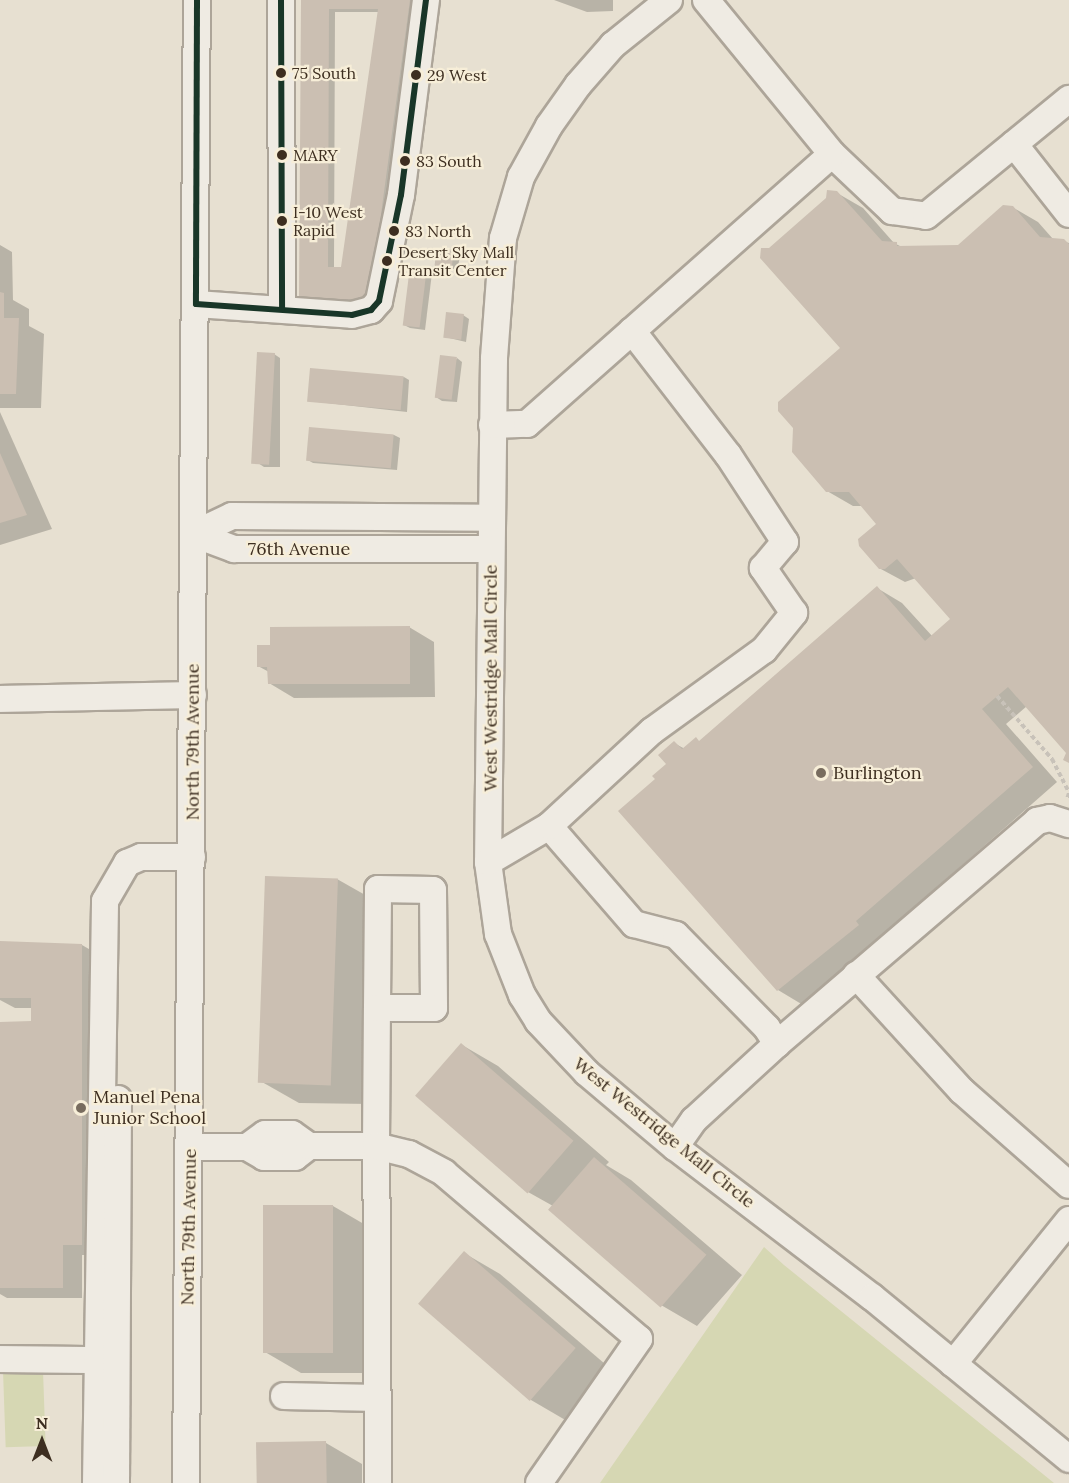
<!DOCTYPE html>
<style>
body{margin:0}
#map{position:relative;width:1069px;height:1483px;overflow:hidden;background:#e7e0d1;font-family:Lora,serif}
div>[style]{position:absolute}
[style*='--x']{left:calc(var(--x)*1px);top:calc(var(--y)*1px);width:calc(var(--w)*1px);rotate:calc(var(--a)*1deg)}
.green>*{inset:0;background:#d6d7b3;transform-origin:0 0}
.shadow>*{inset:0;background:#0003;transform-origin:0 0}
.building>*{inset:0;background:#cbbfb2;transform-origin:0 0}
.path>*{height:4px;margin-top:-2px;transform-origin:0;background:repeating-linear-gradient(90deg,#c8c2b9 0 4.5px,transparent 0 7.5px)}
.roads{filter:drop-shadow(2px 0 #ada599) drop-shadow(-2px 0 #ada599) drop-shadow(0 2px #ada599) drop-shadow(0 -2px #ada599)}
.minor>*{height:26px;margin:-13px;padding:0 13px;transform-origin:13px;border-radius:13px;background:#efebe3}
.bus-1>*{height:6px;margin:-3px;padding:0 3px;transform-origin:3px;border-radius:3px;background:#193628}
.dots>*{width:16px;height:16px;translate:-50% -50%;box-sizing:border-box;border:3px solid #f7eed8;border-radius:50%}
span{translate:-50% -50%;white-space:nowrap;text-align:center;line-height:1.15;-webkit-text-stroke:4.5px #f7eed8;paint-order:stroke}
.bus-label{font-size:16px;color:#3d2e20}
.left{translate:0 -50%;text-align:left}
.street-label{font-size:18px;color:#3d2e20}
.poi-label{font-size:18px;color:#3d2e20}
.north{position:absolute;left:12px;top:1411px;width:60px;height:60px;-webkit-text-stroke:4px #f7eed8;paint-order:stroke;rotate:0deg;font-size:16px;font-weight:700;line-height:24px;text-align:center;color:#3d2e20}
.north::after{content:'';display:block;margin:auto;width:21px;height:27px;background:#3d2e20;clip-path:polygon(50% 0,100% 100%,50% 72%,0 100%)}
</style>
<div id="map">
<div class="green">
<i style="clip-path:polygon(764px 1247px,784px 1265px,1054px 1483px,600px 1483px)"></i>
<i style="left:43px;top:1370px;width:76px;height:40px;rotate:88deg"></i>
</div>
<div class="shadow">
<i style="clip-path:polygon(evenodd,302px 0,416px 0,374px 306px,306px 305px,302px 0,335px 12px,379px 12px,343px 269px,334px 269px,335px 12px)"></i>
<i style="clip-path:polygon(554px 0,613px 0,613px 11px,587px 12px)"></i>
<i style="clip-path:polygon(837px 193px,863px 208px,894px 243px,904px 248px,959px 246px,1012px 207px,1038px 222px,1053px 239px,1069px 243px,1069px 762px,1068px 753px,1027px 706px,1006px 724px,1057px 782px,880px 937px,883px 940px,803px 1005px,778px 990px,657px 779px,668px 764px,674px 743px,685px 749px,700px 742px,877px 588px,902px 603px,933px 637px,953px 620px,916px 578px,905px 582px,879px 568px,879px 524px,863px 506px,853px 506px,827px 491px,842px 348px,770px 250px)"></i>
<i style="clip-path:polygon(0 245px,12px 252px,13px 300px,29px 309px,29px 326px,44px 334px,41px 408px,0 408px)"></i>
<i style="left:438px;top:250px;width:23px;height:15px;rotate:13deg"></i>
<i style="clip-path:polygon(426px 269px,432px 273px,425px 330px,410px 328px,404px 325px)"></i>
<i style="clip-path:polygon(463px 315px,469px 319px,466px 342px,445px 337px)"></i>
<i style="clip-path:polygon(274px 354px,280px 358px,280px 467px,264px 467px,258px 463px)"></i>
<i style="clip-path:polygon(457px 358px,462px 362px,457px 402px,442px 401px,436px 397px)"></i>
<i style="clip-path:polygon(404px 377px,409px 380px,407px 412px,309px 401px)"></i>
<i style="clip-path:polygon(0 412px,52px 529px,0 545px)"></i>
<i style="clip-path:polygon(310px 429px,394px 435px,400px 438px,397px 470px,313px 463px,308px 460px)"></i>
<i style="clip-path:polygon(409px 627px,434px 642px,435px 697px,294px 698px,269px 683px,269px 672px,258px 666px,272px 646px)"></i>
<i style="clip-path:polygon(337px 879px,374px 900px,370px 1104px,299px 1103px,262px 1082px)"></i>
<i style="clip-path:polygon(0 943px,82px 945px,101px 956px,101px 1255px,82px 1255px,82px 1298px,7px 1298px,0 1294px,0 1023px,33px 1023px,33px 1008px,15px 1008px,0 1000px)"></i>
<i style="clip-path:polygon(462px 1045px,498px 1066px,609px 1162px,606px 1165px,631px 1180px,742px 1275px,697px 1326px,661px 1305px,553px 1206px,528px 1192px,417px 1096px)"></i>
<i style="clip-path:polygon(333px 1206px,369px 1227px,370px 1373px,301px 1373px,265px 1352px)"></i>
<i style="clip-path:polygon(464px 1253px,500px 1274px,612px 1370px,567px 1421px,531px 1400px)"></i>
<i style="clip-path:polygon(326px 1443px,362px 1464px,362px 1483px,258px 1483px)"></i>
</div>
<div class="building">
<i style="clip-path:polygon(evenodd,301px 0,410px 0,369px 303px,299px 302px,301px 0,329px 9px,378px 9px,341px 267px,328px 267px,329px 9px)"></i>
<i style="clip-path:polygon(827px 190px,837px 191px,882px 241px,897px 242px,897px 246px,958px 245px,1003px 205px,1013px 206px,1040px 237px,1064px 239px,1069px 244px,1069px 763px,1063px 760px,1066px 753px,1008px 687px,982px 709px,1033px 767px,856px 921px,859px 925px,777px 991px,618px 811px,655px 779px,652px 776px,666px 764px,658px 755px,674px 741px,682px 749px,696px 737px,699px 741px,877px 586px,925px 641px,950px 619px,897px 559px,885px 569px,879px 569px,859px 546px,858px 539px,876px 524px,849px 492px,826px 492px,792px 452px,793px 428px,778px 411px,778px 402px,840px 348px,760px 258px,761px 248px,769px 248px,826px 198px)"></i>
<i style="left:437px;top:248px;width:17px;height:18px;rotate:7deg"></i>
<i style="left:410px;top:266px;width:17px;height:60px;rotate:7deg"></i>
<i style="clip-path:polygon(0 292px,4px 293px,4px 318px,19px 318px,16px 394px,0 394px)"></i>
<i style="left:446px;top:312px;width:18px;height:26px;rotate:6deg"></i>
<i style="left:257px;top:352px;width:18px;height:112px;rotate:3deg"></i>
<i style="left:440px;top:355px;width:17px;height:43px;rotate:7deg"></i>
<i style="left:310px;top:368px;width:94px;height:34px;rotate:5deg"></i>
<i style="left:309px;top:427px;width:85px;height:34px;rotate:5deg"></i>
<i style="clip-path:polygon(0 453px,27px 515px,0 523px)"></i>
<i style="clip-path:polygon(410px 626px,410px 684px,268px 684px,267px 667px,257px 667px,257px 645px,270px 645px,270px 627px)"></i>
<i style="left:265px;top:876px;width:73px;height:207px;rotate:2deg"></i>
<i style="clip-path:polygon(0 941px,82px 944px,82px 1245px,63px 1245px,63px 1288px,0 1288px,0 1022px,31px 1021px,31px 998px,0 998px)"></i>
<i style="left:461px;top:1043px;width:149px;height:70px;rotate:41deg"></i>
<i style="left:594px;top:1157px;width:149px;height:70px;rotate:41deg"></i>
<i style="left:263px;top:1205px;width:70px;height:148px"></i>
<i style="left:464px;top:1251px;width:148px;height:70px;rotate:41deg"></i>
<i style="left:326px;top:1441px;width:42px;height:70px;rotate:89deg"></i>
</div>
<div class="path">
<i style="--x:997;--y:696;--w:84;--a:48.9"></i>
<i style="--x:1052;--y:759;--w:38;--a:63"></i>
<i style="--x:1069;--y:793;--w:6;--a:108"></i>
</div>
<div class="roads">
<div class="minor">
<i style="--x:281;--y:0;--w:309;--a:89.8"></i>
<i style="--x:669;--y:0;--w:72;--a:141.2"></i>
<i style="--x:613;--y:45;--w:53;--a:131.2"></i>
<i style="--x:578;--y:85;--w:50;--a:125.3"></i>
<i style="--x:549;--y:126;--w:58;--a:118.8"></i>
<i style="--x:521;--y:177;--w:64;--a:106.4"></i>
<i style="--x:503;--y:238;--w:121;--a:94.3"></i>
<i style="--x:494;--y:359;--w:503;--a:90.68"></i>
<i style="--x:488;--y:862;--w:73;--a:82.1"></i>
<i style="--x:498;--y:934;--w:66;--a:68.5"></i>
<i style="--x:522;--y:995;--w:31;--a:58"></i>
<i style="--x:538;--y:1021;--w:71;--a:46.7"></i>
<i style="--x:587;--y:1073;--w:115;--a:40.1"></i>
<i style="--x:675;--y:1147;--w:248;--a:37.3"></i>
<i style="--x:872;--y:1297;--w:255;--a:39.4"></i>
<i style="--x:706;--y:0;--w:199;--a:50.7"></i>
<i style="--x:832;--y:154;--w:83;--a:43.5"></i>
<i style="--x:892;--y:211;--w:34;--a:8"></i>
<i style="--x:926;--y:216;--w:185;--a:-39.3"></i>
<i style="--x:1014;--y:144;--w:89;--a:51.8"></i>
<i style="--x:196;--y:304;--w:156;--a:4"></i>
<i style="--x:352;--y:315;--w:20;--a:-15"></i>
<i style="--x:371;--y:310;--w:12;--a:-48"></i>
<i style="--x:379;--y:301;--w:108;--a:-78.3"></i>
<i style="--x:401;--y:195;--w:197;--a:-82.7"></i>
<i style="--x:492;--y:425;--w:35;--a:-2"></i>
<i style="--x:527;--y:424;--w:407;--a:-41.5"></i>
<i style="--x:194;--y:534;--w:42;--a:-25.3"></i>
<i style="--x:232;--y:516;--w:258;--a:0.4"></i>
<i style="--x:194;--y:534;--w:43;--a:20.6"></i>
<i style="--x:234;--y:549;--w:257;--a:0"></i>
<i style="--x:0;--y:699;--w:193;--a:-1.2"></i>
<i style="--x:549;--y:826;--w:130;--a:49.1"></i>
<i style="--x:634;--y:924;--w:43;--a:14.7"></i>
<i style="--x:676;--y:935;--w:130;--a:45.6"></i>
<i style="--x:767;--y:1028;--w:19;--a:58"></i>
<i style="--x:488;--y:862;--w:71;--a:-30.5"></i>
<i style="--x:549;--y:826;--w:140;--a:-42.7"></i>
<i style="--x:652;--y:731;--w:138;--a:-35.9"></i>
<i style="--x:764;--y:650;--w:48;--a:-51"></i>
<i style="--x:794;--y:613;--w:55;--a:-124.6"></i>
<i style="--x:763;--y:568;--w:34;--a:-50"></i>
<i style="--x:785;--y:542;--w:104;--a:-123.2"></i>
<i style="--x:728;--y:455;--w:157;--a:-127.7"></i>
<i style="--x:856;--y:975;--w:157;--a:47.6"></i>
<i style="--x:962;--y:1091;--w:142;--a:41.3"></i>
<i style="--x:190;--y:1147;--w:57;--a:0"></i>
<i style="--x:247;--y:1147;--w:20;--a:30"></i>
<i style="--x:264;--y:1157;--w:31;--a:0"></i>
<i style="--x:295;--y:1157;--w:18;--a:-38"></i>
<i style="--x:247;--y:1147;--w:22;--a:-36"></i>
<i style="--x:265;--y:1134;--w:27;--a:0"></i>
<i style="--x:292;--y:1134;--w:21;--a:35"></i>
<i style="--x:309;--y:1146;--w:67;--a:0"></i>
<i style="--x:376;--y:1146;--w:138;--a:-89.6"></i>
<i style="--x:377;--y:1008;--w:119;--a:-89.5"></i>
<i style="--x:378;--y:889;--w:55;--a:1"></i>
<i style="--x:433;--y:890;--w:118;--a:89.5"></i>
<i style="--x:434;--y:1008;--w:57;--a:180"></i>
<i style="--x:675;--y:1147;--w:33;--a:-55"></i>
<i style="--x:694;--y:1120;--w:113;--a:-42.5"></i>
<i style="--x:777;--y:1044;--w:343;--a:-40.6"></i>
<i style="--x:1037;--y:821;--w:13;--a:-13"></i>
<i style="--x:1050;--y:818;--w:20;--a:18"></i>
<i style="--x:0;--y:1359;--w:96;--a:0.6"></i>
<i style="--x:953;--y:1364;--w:185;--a:-51.1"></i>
<i style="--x:284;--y:1396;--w:93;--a:1.2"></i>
<i style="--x:96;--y:1483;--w:582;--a:-89.11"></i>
<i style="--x:105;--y:901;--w:44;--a:-59.9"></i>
<i style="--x:127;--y:863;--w:15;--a:-23"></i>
<i style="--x:141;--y:857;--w:51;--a:0"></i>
<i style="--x:116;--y:1483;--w:384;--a:-89.7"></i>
<i style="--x:186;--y:1483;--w:1483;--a:-89.58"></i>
<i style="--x:378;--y:1483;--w:337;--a:-90.3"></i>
<i style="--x:376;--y:1146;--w:34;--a:14"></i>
<i style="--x:409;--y:1154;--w:40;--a:28"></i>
<i style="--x:444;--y:1173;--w:256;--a:40.4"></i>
<i style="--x:639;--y:1339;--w:175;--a:124.8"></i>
</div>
</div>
<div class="bus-1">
<i style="--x:197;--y:0;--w:304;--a:90.2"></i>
<i style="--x:196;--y:304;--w:156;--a:4"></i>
<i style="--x:352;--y:315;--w:20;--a:-15"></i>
<i style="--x:371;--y:310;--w:12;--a:-48"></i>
<i style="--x:379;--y:301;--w:108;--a:-78.3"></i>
<i style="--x:401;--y:195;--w:197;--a:-82.7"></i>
<i style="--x:281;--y:0;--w:309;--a:89.8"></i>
</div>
<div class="dots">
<i style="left:281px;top:73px;background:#3d2e20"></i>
<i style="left:416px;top:75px;background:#3d2e20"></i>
<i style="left:282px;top:155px;background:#3d2e20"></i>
<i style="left:405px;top:161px;background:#3d2e20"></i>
<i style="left:282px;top:221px;background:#3d2e20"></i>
<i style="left:394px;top:231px;background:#3d2e20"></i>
<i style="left:387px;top:261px;background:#3d2e20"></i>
<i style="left:821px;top:773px;background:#786c5e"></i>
<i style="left:81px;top:1108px;background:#786c5e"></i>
</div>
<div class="bus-label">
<span class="left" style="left:292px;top:73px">75 South</span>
<span class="left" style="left:427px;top:75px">29 West</span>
<span class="left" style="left:293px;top:155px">MARY</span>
<span class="left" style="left:416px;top:161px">83 South</span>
<span class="left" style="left:293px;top:221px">I-10 West<br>Rapid</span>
<span class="left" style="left:405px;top:231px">83 North</span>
<span class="left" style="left:398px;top:261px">Desert Sky Mall<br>Transit Center</span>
</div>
<div class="street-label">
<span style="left:299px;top:549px">76th Avenue</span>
<span style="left:491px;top:678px;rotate:-90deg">West Westridge Mall Circle</span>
<span style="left:193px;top:742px;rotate:-90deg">North 79th Avenue</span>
<span style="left:664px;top:1133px;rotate:39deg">West Westridge Mall Circle</span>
<span style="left:189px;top:1227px;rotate:-89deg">North 79th Avenue</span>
</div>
<div class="poi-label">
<span class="left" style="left:833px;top:773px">Burlington</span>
<span class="left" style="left:93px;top:1108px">Manuel Pena<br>Junior School</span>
</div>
<div class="north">N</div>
</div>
